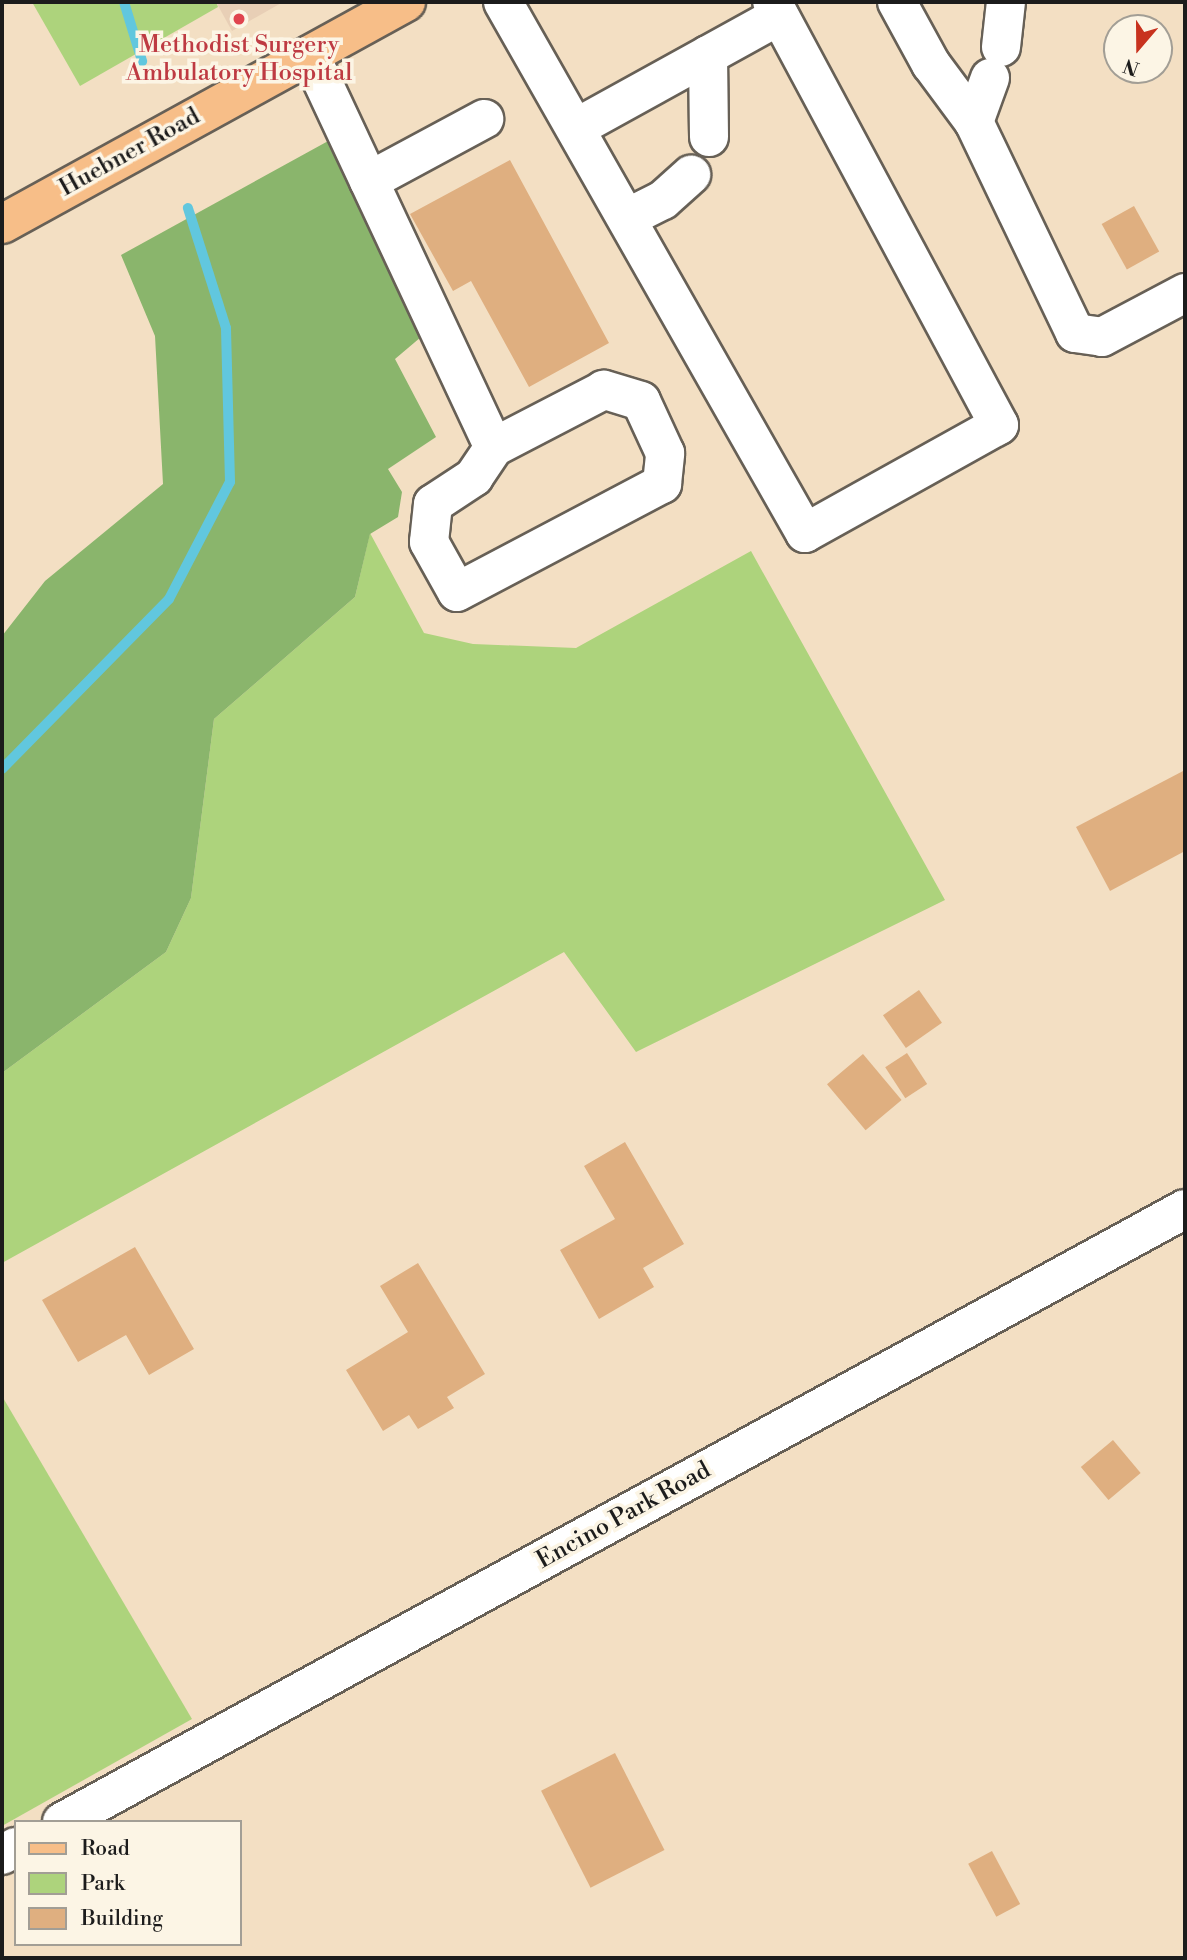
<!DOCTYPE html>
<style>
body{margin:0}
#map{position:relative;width:1187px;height:1960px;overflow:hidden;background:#f3dfc3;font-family:"Libre Bodoni",serif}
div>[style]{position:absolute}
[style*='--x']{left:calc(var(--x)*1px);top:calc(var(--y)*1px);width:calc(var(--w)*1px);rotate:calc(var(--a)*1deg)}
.built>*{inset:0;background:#e8cfb6}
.green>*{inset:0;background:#add37c}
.forest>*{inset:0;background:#8ab56c}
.stream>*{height:10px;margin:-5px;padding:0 5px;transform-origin:5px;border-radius:5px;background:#61c7de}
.building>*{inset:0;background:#dfaf80;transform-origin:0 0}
.roads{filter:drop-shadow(2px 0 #676056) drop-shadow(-2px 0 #676056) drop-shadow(0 2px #676056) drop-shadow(0 -2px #676056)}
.minor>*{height:38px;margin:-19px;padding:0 19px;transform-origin:19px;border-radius:19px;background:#fff}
.major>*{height:38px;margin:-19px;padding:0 19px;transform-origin:19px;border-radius:19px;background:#f7be88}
.dots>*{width:19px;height:19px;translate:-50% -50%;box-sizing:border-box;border:4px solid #fcf5e5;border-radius:50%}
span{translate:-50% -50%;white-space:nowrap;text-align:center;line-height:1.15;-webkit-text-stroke:7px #fcf5e5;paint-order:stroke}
.health-label{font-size:24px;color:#be3a42}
.street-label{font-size:24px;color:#1c1c1c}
.frame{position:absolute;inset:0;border:4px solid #1c1c1c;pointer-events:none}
.legend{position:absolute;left:14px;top:1820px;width:228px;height:126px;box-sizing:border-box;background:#fcf5e5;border:2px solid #a29e95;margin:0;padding:9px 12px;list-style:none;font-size:21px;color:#1c1c1c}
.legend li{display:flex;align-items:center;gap:14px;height:35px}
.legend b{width:35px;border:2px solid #a29e95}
.north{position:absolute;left:1103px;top:14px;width:70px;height:70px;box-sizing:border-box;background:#fcf5e5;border:2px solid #a29e95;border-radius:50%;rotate:200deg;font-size:19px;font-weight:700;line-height:28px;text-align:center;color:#1c1c1c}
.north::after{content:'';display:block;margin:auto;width:24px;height:32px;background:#c8321e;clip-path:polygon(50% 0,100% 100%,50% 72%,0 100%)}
</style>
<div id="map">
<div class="built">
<i style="clip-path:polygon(216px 2px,283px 2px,232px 31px)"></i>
</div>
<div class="green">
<i style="clip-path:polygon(32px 2px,216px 2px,218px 7px,80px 86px)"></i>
<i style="clip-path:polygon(370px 533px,424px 633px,473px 644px,576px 648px,751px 551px,945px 900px,636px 1052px,564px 952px,2px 1263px,2px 1073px,166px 952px,191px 898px,214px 719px,355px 597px)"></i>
<i style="clip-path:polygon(2px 1396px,192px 1719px,2px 1826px)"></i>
</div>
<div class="forest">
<i style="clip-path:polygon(330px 140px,421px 337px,395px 359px,436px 437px,388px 469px,402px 492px,398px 517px,370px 534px,355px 597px,214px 719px,191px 898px,166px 952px,2px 1073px,2px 636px,45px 581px,163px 484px,155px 336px,121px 255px)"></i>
</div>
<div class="stream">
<i style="--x:124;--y:2;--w:62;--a:73"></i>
<i style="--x:2;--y:769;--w:238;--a:-45.5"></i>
<i style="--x:169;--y:599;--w:132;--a:-62.5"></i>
<i style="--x:230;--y:482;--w:154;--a:-91.5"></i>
<i style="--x:226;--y:328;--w:126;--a:-107.6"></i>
</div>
<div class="building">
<i style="clip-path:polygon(510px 160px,609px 343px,529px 387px,471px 281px,453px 291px,410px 214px)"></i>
<i style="left:1134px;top:206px;width:52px;height:37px;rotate:61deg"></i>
<i style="clip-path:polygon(1185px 770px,1185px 851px,1110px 891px,1076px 827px)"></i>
<i style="left:919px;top:990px;width:40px;height:44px;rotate:55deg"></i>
<i style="left:907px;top:1053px;width:37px;height:26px;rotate:57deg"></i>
<i style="left:863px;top:1054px;width:60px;height:47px;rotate:50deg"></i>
<i style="clip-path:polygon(625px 1142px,684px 1244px,643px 1268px,654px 1287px,599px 1319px,560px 1250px,615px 1219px,584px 1166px)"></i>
<i style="clip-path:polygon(135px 1247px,194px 1349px,149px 1375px,126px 1335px,78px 1362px,42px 1300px)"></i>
<i style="clip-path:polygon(418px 1263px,485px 1374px,447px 1397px,454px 1408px,418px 1429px,409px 1415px,383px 1431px,346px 1370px,408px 1332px,380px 1286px)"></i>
<i style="left:1113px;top:1440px;width:43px;height:42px;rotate:50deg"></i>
<i style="left:615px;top:1753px;width:109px;height:83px;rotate:63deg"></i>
<i style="left:992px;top:1851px;width:60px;height:27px;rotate:62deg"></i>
</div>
<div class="roads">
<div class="minor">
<i style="--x:503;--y:2;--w:611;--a:60.37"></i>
<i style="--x:805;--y:533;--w:222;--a:-29.1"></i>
<i style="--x:999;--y:425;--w:480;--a:-118.2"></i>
<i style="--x:897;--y:2;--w:71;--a:61.3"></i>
<i style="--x:931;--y:64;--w:72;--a:53.4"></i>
<i style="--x:1001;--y:47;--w:45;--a:-83.7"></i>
<i style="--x:310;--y:55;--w:433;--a:64.9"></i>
<i style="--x:494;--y:447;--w:36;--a:124"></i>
<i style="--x:474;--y:477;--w:49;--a:146.6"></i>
<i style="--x:433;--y:504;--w:38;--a:96"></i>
<i style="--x:429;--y:542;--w:57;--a:60.8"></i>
<i style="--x:457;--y:592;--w:232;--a:-27.8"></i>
<i style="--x:662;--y:484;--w:31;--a:-84"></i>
<i style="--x:665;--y:453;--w:57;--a:-114.8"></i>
<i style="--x:641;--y:401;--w:39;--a:-163"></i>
<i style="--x:604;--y:390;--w:124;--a:152.6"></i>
<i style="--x:708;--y:55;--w:82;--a:89.3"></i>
<i style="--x:990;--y:78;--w:47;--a:110"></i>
<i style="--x:974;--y:122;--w:234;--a:64.4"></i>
<i style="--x:1075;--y:333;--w:27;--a:8"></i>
<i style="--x:1102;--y:337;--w:94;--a:-27.9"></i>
<i style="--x:576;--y:128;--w:232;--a:-28.9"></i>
<i style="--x:369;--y:181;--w:131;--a:-28.3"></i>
<i style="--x:627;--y:218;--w:40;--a:-26.6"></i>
<i style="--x:663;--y:200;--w:38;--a:-42"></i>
<i style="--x:62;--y:1822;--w:1279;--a:-28.63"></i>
<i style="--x:2;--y:1855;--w:16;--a:-30"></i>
</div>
<div class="major">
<i style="--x:2;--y:224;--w:461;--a:-28.8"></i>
</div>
</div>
<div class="dots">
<i style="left:239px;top:19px;background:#e0444e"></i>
</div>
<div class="health-label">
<span style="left:239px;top:60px">Methodist Surgery<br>Ambulatory Hospital</span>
</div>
<div class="street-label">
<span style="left:130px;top:153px;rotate:-29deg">Huebner Road</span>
<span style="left:624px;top:1516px;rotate:-29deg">Encino Park Road</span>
</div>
<div class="frame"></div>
<ul class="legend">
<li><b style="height:9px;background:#f7be88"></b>Road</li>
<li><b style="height:19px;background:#add37c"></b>Park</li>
<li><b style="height:19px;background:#dfaf80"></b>Building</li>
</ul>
<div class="north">N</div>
</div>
